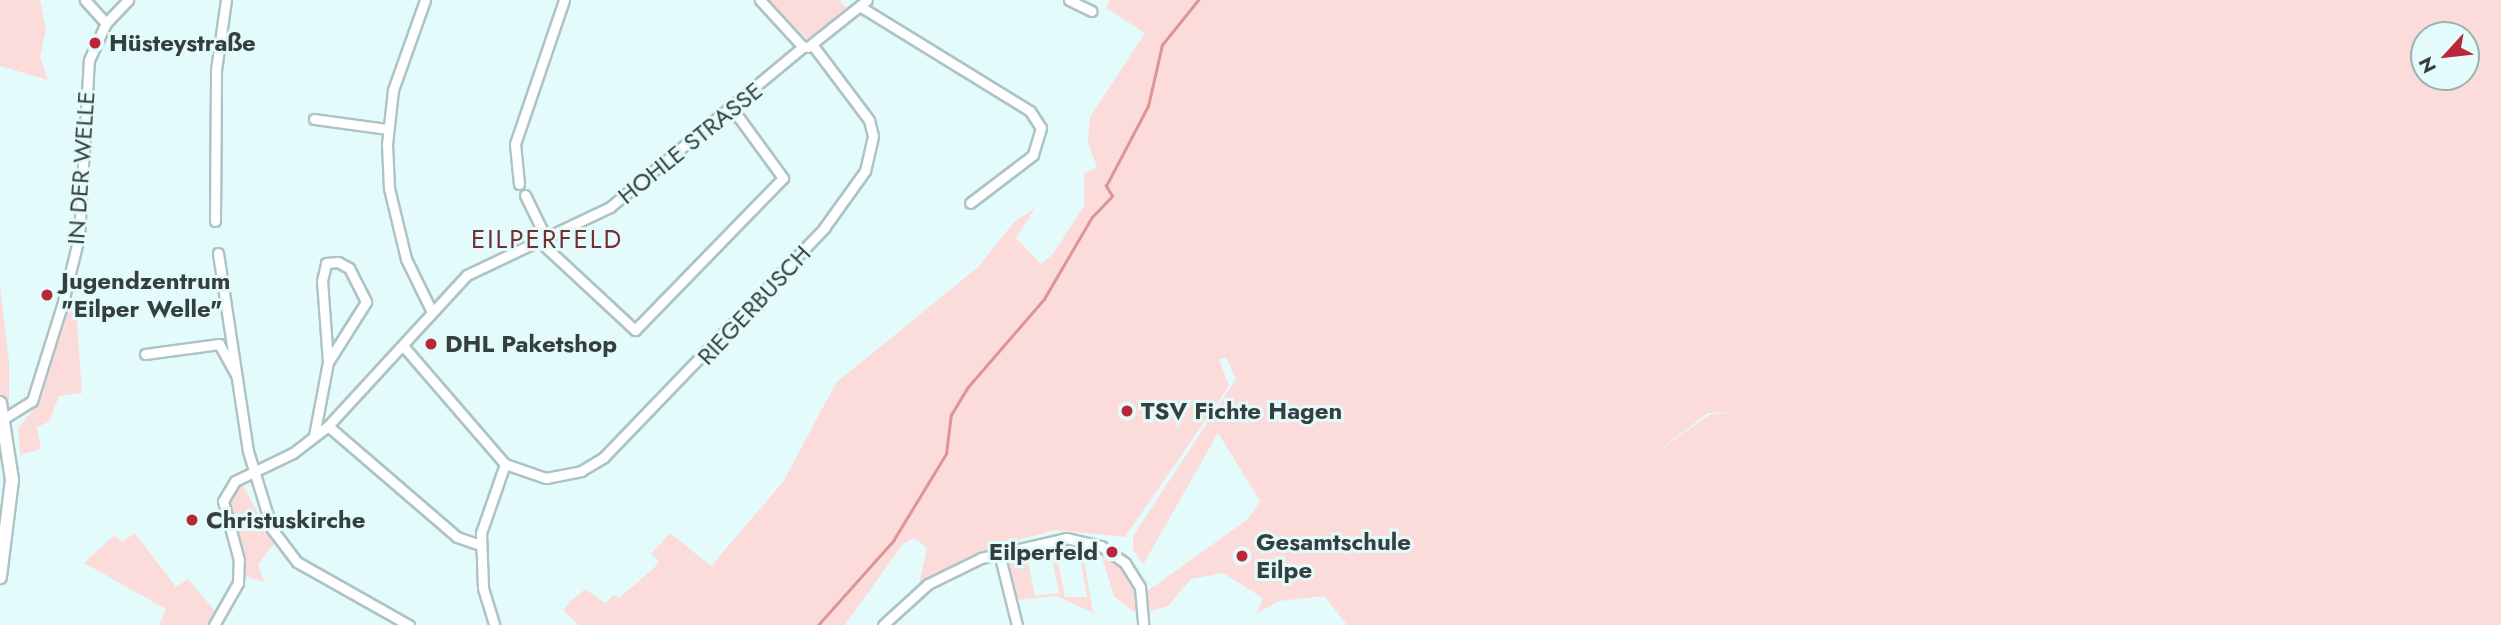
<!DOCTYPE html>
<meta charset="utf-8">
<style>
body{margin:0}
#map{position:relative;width:2501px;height:625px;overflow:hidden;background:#e4fbfc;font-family:Jost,sans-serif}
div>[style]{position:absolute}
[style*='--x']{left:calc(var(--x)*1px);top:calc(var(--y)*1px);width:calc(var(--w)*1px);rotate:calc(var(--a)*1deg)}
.green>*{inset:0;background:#fcdcdb}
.stream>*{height:2.5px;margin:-1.25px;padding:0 1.25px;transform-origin:1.25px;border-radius:1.25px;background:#df9494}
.roads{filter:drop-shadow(2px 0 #adc3c4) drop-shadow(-2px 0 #adc3c4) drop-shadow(0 2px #adc3c4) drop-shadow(0 -2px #adc3c4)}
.street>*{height:9px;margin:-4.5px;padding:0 4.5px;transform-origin:4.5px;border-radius:4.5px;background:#fff}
.secondary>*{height:12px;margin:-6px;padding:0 6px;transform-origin:6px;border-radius:6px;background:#fff}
.dots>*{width:19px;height:19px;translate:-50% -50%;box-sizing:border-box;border:4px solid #e4fbfc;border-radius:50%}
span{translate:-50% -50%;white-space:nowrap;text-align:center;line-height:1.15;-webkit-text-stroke:6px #e4fbfc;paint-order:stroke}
.poi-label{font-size:24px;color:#363f3f;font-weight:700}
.left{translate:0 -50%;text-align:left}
.right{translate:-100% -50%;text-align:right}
.street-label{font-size:24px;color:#363f3f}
.neighbourhood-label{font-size:26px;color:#752e31;letter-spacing:2px}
.north{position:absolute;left:2410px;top:21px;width:70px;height:70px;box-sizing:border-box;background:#e4fbfc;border:2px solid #9eb0b0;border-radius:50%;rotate:243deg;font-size:19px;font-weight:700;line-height:28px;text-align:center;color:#363f3f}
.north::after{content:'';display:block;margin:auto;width:24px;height:32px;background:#b8273a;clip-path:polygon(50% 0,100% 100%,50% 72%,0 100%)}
</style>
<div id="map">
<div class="green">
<i style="clip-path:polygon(0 0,40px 0,46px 29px,40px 57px,48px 80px,0 66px)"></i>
<i style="clip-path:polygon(769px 0,838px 0,848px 9px,808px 40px)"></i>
<i style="clip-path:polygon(evenodd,1110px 0,2501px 0,2501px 625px,1347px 625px,1324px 596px,1279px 601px,1256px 614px,1263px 598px,1223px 573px,1191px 579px,1168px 606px,1144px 613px,1144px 620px,1114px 596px,1098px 545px,1119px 558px,1142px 595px,1248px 519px,1260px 501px,1218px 433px,1143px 565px,1133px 549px,1133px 536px,1236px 379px,1226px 357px,1219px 359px,1229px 386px,1125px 537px,1056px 530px,1024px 538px,968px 557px,919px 584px,927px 548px,914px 538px,902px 545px,845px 625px,579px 625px,563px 610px,572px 600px,585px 589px,605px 603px,614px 595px,619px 598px,654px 568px,659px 561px,651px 554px,670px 533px,711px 566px,783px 482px,836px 383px,978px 267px,1014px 222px,1035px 208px,1016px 238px,1041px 264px,1053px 254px,1084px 206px,1084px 174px,1097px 167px,1088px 143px,1090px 117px,1145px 33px,1106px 8px,1110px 0,2424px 35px,2466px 35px,2466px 77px,2424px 77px,2424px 35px,1110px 0,1731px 412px,1709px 415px,1643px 462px,1708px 413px,1731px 412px)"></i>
<i style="clip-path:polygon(0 285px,9px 362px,9px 405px,0 396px)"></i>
<i style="clip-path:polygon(70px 305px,76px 306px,82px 393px,59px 396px,49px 422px,37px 427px,41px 449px,20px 455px,18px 428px,40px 401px)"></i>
<i style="clip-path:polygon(242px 483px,274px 544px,258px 564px,264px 582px,245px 576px,228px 511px,234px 488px)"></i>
<i style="clip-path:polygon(135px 533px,176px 587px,188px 579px,221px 618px,214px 625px,159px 625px,166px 609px,84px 563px,114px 535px,122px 542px)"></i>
<i style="clip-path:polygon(1061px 538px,1065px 554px,1057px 556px,1065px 597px,1087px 597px,1079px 551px,1072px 551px,1070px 538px,1089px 542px,1089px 554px,1083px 554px,1093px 612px,1119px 625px,1057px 596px,1012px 600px,999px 553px,1033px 544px,1036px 559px,1028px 561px,1035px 596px,1059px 593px,1052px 559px,1044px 559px,1040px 542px)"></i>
</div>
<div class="stream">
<i style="--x:818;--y:625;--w:113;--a:-48.2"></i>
<i style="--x:893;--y:541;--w:102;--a:-58.7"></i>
<i style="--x:946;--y:454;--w:39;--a:-83"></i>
<i style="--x:951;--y:415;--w:31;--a:-59"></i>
<i style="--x:967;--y:388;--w:118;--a:-49.1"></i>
<i style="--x:1044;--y:299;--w:95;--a:-59.7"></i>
<i style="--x:1092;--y:217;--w:29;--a:-46"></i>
<i style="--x:1112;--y:196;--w:12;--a:-121"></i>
<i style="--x:1106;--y:186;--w:90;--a:-62.3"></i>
<i style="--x:1148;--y:106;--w:63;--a:-77.1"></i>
<i style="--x:1162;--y:45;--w:58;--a:-51.3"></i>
</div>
<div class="roads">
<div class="street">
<i style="--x:85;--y:0;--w:31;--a:48"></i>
<i style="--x:425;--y:0;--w:96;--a:109.6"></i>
<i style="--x:393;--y:90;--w:54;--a:96.3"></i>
<i style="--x:387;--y:144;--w:44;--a:87.4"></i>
<i style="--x:389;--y:188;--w:73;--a:76.5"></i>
<i style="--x:406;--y:259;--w:59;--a:63.9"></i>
<i style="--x:760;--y:0;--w:64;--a:47.5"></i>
<i style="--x:1069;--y:0;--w:25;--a:26"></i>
<i style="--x:861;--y:7;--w:198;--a:31.6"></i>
<i style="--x:1030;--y:111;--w:20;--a:57"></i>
<i style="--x:1041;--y:128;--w:28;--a:107"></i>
<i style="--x:1033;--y:155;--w:79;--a:142.7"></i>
<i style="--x:808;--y:47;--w:75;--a:-38.5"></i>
<i style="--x:314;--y:119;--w:74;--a:7.8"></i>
<i style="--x:519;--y:184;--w:40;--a:-95.7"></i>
<i style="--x:515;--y:144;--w:152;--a:-71.2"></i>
<i style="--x:525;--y:195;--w:46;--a:64"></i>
<i style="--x:215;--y:221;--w:151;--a:-89.6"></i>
<i style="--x:216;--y:70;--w:71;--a:-81.9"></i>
<i style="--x:537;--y:239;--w:134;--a:42.9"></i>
<i style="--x:635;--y:330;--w:212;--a:-45.8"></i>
<i style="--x:783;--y:178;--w:87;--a:-126.1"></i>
<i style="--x:218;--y:253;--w:200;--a:81.4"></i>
<i style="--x:248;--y:451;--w:82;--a:72.9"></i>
<i style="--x:272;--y:529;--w:41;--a:52.9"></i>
<i style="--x:297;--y:562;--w:129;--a:29.4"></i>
<i style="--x:404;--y:347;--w:155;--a:49.2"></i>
<i style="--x:505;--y:464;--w:73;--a:109.2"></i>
<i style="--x:481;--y:533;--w:55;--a:87.9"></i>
<i style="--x:483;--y:588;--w:39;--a:73"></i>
<i style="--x:145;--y:354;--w:75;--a:-7.7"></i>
<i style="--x:219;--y:344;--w:35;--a:61"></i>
<i style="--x:3;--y:419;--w:34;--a:-32"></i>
<i style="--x:32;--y:401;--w:104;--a:-72.6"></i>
<i style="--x:63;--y:302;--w:67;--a:-76.2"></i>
<i style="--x:79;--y:237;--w:177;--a:-86.8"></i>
<i style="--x:89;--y:60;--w:41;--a:-65.3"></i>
<i style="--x:106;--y:23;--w:32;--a:-46"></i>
<i style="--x:328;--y:426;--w:170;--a:40.7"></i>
<i style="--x:457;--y:537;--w:24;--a:19"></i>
<i style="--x:314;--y:436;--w:75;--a:-79.3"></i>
<i style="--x:328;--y:362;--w:81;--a:-94.2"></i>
<i style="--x:322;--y:281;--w:18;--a:-77"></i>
<i style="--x:326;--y:263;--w:12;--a:-5"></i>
<i style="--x:338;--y:262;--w:13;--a:29"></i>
<i style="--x:349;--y:268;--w:38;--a:63"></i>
<i style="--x:366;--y:302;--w:71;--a:122.3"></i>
<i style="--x:505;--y:464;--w:43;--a:18.9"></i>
<i style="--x:546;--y:478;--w:36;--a:-11"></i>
<i style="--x:581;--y:471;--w:27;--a:-31"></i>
<i style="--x:604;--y:457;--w:318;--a:-46.1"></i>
<i style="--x:824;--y:228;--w:70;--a:-54.3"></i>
<i style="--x:865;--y:171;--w:36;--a:-77"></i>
<i style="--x:873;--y:136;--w:16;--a:-104"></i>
<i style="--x:869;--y:120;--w:91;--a:-127"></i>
<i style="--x:999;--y:553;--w:74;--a:76"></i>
<i style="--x:214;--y:625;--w:48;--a:-60.3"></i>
<i style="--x:238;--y:583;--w:23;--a:-88"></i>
<i style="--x:239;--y:560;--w:61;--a:-105.2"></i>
<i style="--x:223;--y:501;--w:23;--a:-59"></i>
<i style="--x:235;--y:481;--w:64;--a:-25.8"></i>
<i style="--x:293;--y:453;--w:44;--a:-37.6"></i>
<i style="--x:328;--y:426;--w:205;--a:-47.4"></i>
<i style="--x:467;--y:275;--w:158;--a:-25.4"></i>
<i style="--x:610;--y:207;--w:251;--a:-39.7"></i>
<i style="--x:883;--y:625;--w:61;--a:-42.3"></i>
<i style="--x:928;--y:584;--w:59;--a:-26.1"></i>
<i style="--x:981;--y:558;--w:87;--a:-13.2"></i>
<i style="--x:1066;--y:538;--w:36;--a:13"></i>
<i style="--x:1101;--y:546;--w:29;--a:35"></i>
<i style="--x:1125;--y:563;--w:28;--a:58"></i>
<i style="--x:1140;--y:587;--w:38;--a:85"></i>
</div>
<div class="secondary">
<i style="--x:0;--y:403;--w:78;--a:81.1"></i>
<i style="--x:12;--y:480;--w:98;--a:97.1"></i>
</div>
</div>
<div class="dots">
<i style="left:95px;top:43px;background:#b8273a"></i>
<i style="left:47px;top:295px;background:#b8273a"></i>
<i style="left:431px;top:344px;background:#b8273a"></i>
<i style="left:1127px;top:411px;background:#b8273a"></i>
<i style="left:192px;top:520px;background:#b8273a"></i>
<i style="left:1112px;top:552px;background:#b8273a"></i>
<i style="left:1242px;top:556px;background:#b8273a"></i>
</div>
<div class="poi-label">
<span class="left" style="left:109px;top:43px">Hüsteystraße</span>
<span class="left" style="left:61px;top:295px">Jugendzentrum<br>"Eilper Welle"</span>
<span class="left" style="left:445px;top:344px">DHL Paketshop</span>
<span class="left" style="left:1141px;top:411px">TSV Fichte Hagen</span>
<span class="left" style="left:206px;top:520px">Christuskirche</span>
<span class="left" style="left:1256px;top:556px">Gesamtschule<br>Eilpe</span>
<span class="right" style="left:1098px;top:552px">Eilperfeld</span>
</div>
<div class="street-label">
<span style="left:690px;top:143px;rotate:-39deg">HOHLE STRASSE</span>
<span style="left:81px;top:168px;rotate:-86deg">IN DER WELLE</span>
<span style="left:754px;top:305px;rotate:-47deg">RIEGERBUSCH</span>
</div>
<div class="neighbourhood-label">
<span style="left:547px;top:240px">EILPERFELD</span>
</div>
<div class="north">N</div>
</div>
